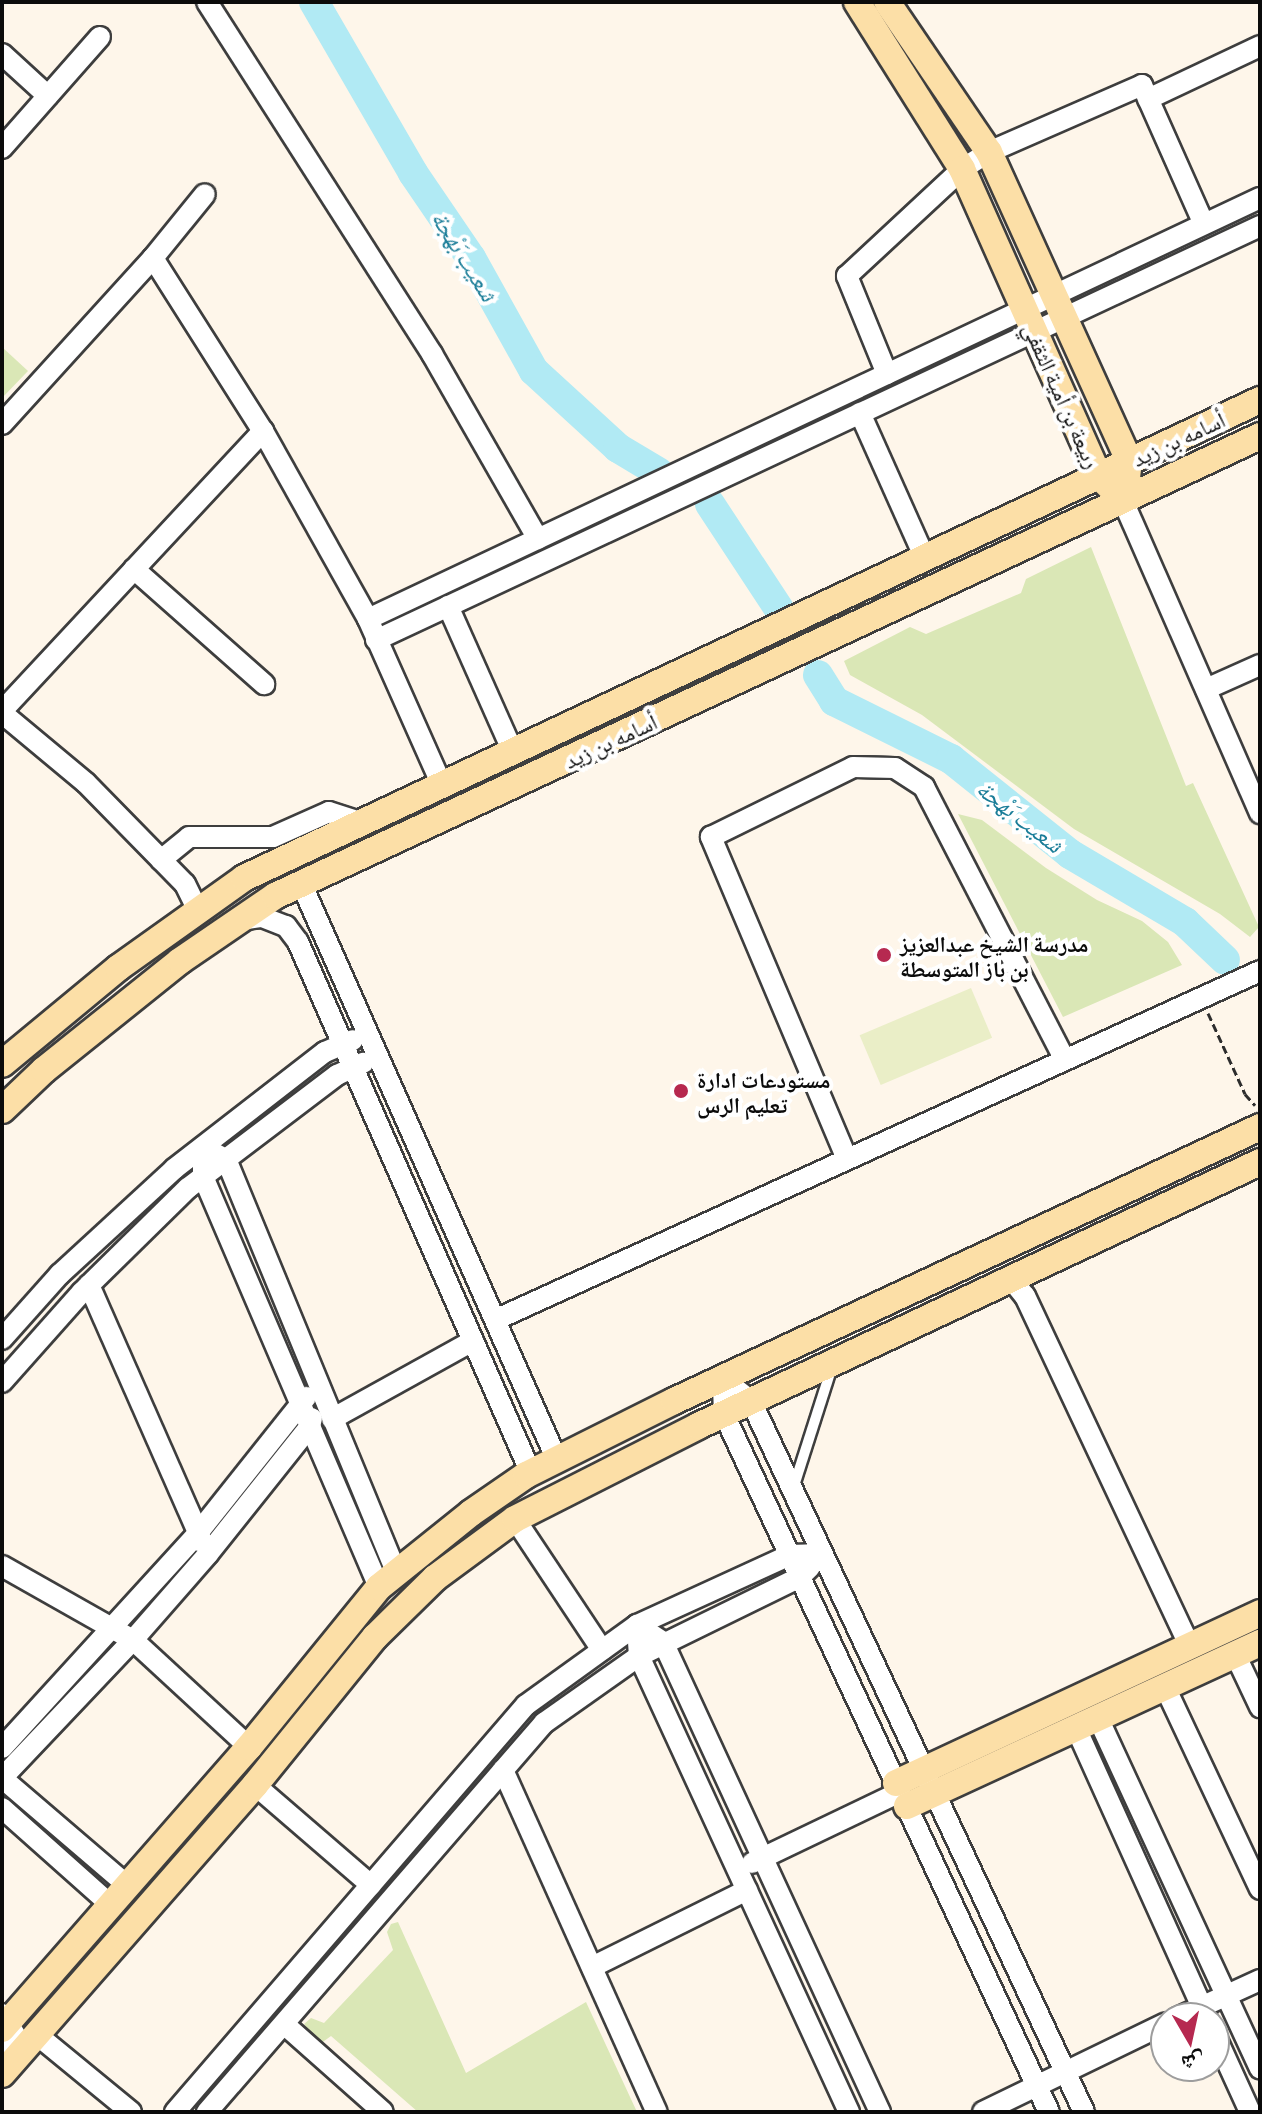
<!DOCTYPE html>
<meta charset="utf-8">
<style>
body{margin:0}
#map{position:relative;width:1262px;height:2114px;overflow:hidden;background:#fef6ea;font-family:Literata,"Noto Naskh Arabic",serif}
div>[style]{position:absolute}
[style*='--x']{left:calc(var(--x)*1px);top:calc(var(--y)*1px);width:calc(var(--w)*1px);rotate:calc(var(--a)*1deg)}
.green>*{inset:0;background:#dae7b6}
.pitch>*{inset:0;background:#eaeec7;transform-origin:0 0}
.river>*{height:30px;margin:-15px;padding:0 15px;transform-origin:15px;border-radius:15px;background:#b1eaf4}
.path>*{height:3px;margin-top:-1.5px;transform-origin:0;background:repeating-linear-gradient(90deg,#2d2d2d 0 8px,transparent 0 12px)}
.roads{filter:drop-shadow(2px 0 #3e3e3e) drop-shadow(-2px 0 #3e3e3e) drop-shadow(0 2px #3e3e3e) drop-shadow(0 -2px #3e3e3e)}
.lane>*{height:10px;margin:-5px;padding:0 5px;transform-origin:5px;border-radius:5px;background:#fff}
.street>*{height:20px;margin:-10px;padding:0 10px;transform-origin:10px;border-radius:10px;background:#fff}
.secondary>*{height:26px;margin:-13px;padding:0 13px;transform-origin:13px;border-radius:13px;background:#fcdfa7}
.dots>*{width:22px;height:22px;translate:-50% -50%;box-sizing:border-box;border:4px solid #fff;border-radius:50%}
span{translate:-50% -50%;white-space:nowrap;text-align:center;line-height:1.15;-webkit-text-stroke:8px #fff;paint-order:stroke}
.street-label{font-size:22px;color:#0b0b0b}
.poi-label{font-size:22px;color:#0b0b0b;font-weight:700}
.left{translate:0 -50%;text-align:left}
.water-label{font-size:24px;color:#1a7d98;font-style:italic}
.frame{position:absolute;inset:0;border:4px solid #0b0b0b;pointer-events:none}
.north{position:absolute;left:1150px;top:2002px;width:80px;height:80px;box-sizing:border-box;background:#fff;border:2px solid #9d9d9d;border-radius:50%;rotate:171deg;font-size:22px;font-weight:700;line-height:32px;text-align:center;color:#0b0b0b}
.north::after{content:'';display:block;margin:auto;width:28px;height:36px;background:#b62950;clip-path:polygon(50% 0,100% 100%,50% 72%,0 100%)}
</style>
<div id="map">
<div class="green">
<i style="clip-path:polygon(2px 347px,28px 371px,2px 398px)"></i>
<i style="clip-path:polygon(1091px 547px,1186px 786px,1193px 783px,1259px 927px,1250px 937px,1220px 914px,1074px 829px,922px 715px,850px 675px,844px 661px,910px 627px,926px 634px,1021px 593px,1026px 579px)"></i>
<i style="clip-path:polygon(958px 814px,982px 820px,1046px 868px,1097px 900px,1142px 921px,1168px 942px,1182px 965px,1063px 1017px)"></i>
<i style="clip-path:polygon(398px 1922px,466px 2073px,586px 2002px,637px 2112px,418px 2112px,331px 2036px,320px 2044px,304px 2024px,311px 2018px,324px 2023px,393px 1950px,387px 1932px,391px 1924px)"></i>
</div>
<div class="pitch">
<i style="left:971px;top:988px;width:54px;height:121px;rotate:67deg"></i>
</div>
<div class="river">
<i style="--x:314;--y:2;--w:198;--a:59.9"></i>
<i style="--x:413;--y:173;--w:103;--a:55.7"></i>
<i style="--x:471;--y:258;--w:129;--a:60.9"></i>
<i style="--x:534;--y:371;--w:114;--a:42.5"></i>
<i style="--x:618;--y:448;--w:47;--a:31"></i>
<i style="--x:710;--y:504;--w:126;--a:56.7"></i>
<i style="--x:818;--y:675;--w:31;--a:58"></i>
<i style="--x:834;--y:701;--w:131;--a:26.4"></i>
<i style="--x:951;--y:759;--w:152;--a:38.6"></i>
<i style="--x:1070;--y:854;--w:134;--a:30.6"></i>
<i style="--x:1185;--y:922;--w:55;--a:43.5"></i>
</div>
<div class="path">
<i style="--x:1208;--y:1013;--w:89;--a:65.4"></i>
<i style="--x:1245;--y:1094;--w:15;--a:48"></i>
</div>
<div class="roads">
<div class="lane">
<i style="--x:793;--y:1489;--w:128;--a:-72.3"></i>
</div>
<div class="street">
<i style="--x:207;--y:2;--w:418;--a:57.4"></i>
<i style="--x:432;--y:354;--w:213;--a:60.2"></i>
<i style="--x:2;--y:54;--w:62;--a:42.4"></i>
<i style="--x:1148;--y:99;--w:124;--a:-25.3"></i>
<i style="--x:2;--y:148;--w:148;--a:-48.6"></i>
<i style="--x:153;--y:258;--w:205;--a:57.6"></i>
<i style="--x:263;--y:431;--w:215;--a:60.8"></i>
<i style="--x:368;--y:619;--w:182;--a:66"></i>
<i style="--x:887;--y:374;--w:106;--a:-112.2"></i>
<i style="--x:847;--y:276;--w:157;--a:-42.9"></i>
<i style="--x:962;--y:169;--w:32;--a:-32"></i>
<i style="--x:989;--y:152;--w:167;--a:-23.6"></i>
<i style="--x:1142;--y:85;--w:152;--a:66"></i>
<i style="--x:860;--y:413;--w:159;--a:65.9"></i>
<i style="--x:2;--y:424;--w:224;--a:-47.7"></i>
<i style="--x:153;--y:258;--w:82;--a:-50.9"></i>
<i style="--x:1123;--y:501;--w:341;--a:66.3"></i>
<i style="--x:134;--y:569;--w:174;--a:41.5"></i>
<i style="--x:448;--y:606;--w:160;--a:66"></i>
<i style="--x:368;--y:619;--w:986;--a:-25.27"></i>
<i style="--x:376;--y:640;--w:976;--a:-25.09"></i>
<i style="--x:1206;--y:689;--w:59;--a:-24"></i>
<i style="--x:2;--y:711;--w:383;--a:-47"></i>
<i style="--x:2;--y:713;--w:109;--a:39.8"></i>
<i style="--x:86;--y:783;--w:141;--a:45.6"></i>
<i style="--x:185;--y:884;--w:28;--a:64"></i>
<i style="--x:161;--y:860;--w:36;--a:-39"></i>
<i style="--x:189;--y:837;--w:84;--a:0"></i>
<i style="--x:273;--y:837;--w:61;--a:-24.1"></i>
<i style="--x:329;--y:812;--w:35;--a:18"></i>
<i style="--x:301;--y:883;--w:631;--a:66.07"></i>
<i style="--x:240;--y:920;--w:22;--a:-8"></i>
<i style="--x:262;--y:917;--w:26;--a:21"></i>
<i style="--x:286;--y:926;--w:20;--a:53"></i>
<i style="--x:298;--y:942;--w:580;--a:66.31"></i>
<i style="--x:847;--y:1159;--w:350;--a:-112.9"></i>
<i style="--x:711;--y:837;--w:158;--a:-26.2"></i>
<i style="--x:853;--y:767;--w:42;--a:1.4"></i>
<i style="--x:895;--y:768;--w:35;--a:33"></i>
<i style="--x:924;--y:787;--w:307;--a:62.7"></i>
<i style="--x:1011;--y:1279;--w:22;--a:51"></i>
<i style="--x:1025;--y:1296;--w:387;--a:64.8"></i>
<i style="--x:89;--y:1285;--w:282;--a:66.2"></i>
<i style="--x:495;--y:1320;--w:841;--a:-24.52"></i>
<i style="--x:2;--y:1339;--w:87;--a:-48.3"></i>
<i style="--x:60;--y:1274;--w:155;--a:-42.6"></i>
<i style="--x:174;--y:1169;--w:191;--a:-37.8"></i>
<i style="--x:325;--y:1052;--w:30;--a:-23"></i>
<i style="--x:2;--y:1382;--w:120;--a:-48.4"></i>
<i style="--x:82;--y:1292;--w:148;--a:-44.5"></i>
<i style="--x:188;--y:1188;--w:187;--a:-37.2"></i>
<i style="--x:337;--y:1075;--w:29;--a:-25"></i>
<i style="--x:332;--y:1419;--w:161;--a:-29"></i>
<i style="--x:515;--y:1519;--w:157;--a:56.4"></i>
<i style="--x:2;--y:1566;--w:150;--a:29.5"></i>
<i style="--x:133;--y:1640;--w:158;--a:42.7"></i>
<i style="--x:379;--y:1587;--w:446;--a:-113.2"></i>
<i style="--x:203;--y:1177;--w:30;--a:-90"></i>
<i style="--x:203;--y:1147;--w:26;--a:28"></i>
<i style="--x:226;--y:1159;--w:444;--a:67.6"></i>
<i style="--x:1235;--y:1654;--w:59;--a:64.7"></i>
<i style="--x:1165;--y:1687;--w:223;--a:64.8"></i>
<i style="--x:1098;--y:1718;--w:386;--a:65.2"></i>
<i style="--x:1076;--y:1728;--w:318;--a:65.7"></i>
<i style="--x:2;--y:1748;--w:291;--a:-47.6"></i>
<i style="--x:198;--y:1533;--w:174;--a:-51.5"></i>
<i style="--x:503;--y:1770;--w:375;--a:65.8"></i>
<i style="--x:2;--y:1778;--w:190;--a:-46.5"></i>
<i style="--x:133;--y:1640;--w:114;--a:-48.9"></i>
<i style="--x:208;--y:1554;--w:164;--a:-51.4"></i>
<i style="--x:310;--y:1426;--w:8;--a:-76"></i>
<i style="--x:2;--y:1778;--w:166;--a:40.6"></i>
<i style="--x:255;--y:1785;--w:153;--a:40.8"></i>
<i style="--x:2;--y:1808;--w:146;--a:41.7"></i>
<i style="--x:752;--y:1863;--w:164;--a:-25.6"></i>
<i style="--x:592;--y:1967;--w:173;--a:-26.4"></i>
<i style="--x:2;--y:2014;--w:41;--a:57.8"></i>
<i style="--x:24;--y:2049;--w:23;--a:-165"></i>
<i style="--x:1177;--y:2018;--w:91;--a:-24.6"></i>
<i style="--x:284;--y:2024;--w:132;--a:41.6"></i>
<i style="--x:1214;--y:2033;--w:87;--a:65.5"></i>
<i style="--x:36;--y:2034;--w:123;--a:39.4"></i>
<i style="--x:175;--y:2112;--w:537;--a:-49.23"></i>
<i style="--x:526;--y:1705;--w:137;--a:-35.8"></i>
<i style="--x:637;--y:1625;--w:168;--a:-24.6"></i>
<i style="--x:790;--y:1555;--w:32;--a:-2"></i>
<i style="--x:207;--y:2112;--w:515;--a:-49.1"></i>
<i style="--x:544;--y:1723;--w:116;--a:-35.2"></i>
<i style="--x:639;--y:1656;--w:179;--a:-26.1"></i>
<i style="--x:800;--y:1577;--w:14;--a:-45"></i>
<i style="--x:849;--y:2112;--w:502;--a:-114.73"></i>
<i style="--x:639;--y:1656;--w:31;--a:-94"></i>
<i style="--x:637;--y:1625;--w:31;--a:33"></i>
<i style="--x:663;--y:1642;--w:518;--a:65.22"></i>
<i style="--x:983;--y:2112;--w:203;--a:-25.9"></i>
<i style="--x:1049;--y:2112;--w:770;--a:-114.97"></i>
<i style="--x:724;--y:1414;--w:35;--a:-92"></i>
<i style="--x:723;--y:1379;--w:36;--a:38"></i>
<i style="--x:751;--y:1401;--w:785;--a:64.9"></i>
</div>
<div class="secondary">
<i style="--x:857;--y:2;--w:197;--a:57.8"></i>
<i style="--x:962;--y:169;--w:336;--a:66"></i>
<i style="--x:1099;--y:476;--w:16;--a:45"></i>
<i style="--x:887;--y:2;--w:181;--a:55.8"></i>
<i style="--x:989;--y:152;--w:339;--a:65.6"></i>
<i style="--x:1129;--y:461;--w:17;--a:97"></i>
<i style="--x:2;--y:1064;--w:151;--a:-39.6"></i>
<i style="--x:118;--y:968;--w:155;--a:-35.5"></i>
<i style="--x:244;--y:878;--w:1123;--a:-25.2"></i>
<i style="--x:2;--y:1110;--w:58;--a:-43.6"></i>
<i style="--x:44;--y:1070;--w:174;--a:-38.7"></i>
<i style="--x:180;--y:961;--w:115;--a:-34.4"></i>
<i style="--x:275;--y:896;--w:1087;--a:-25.03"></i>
<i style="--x:896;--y:1783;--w:402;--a:-25"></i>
<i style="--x:907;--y:1806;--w:389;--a:-24.8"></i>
<i style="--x:2;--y:2029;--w:375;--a:-48.8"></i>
<i style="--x:249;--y:1747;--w:206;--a:-50.9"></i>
<i style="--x:379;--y:1587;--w:118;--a:-38.8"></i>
<i style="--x:471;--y:1513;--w:67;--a:-34.6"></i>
<i style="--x:526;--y:1475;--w:165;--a:-26.6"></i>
<i style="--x:674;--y:1401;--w:647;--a:-25.06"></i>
<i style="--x:2;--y:2074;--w:384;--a:-48.8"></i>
<i style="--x:255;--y:1785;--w:191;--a:-51"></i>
<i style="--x:375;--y:1637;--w:84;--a:-44.5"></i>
<i style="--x:435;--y:1578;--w:99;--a:-36.4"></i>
<i style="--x:515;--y:1519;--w:205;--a:-26.9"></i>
<i style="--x:698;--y:1426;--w:621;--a:-25.16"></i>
</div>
</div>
<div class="dots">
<i style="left:884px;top:955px;background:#b62950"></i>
<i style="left:681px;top:1091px;background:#b62950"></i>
</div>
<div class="street-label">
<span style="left:1063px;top:395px;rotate:66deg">ربيعة بن أمية الثقفي</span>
<span style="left:1178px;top:438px;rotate:-25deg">أسامه بن زيد</span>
<span style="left:610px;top:740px;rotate:-25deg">أسامه بن زيد</span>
</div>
<div class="poi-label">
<span class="left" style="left:900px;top:955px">مدرسة الشيخ عبدالعزيز<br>بن باز المتوسطة</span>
<span class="left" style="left:697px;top:1091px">مستودعات ادارة<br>تعليم الرس</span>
</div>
<div class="water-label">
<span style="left:466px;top:255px;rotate:58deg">شعيب بَهْجة</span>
<span style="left:1021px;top:815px;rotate:38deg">شعيب بَهْجة</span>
</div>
<div class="frame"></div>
<div class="north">ش</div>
</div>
